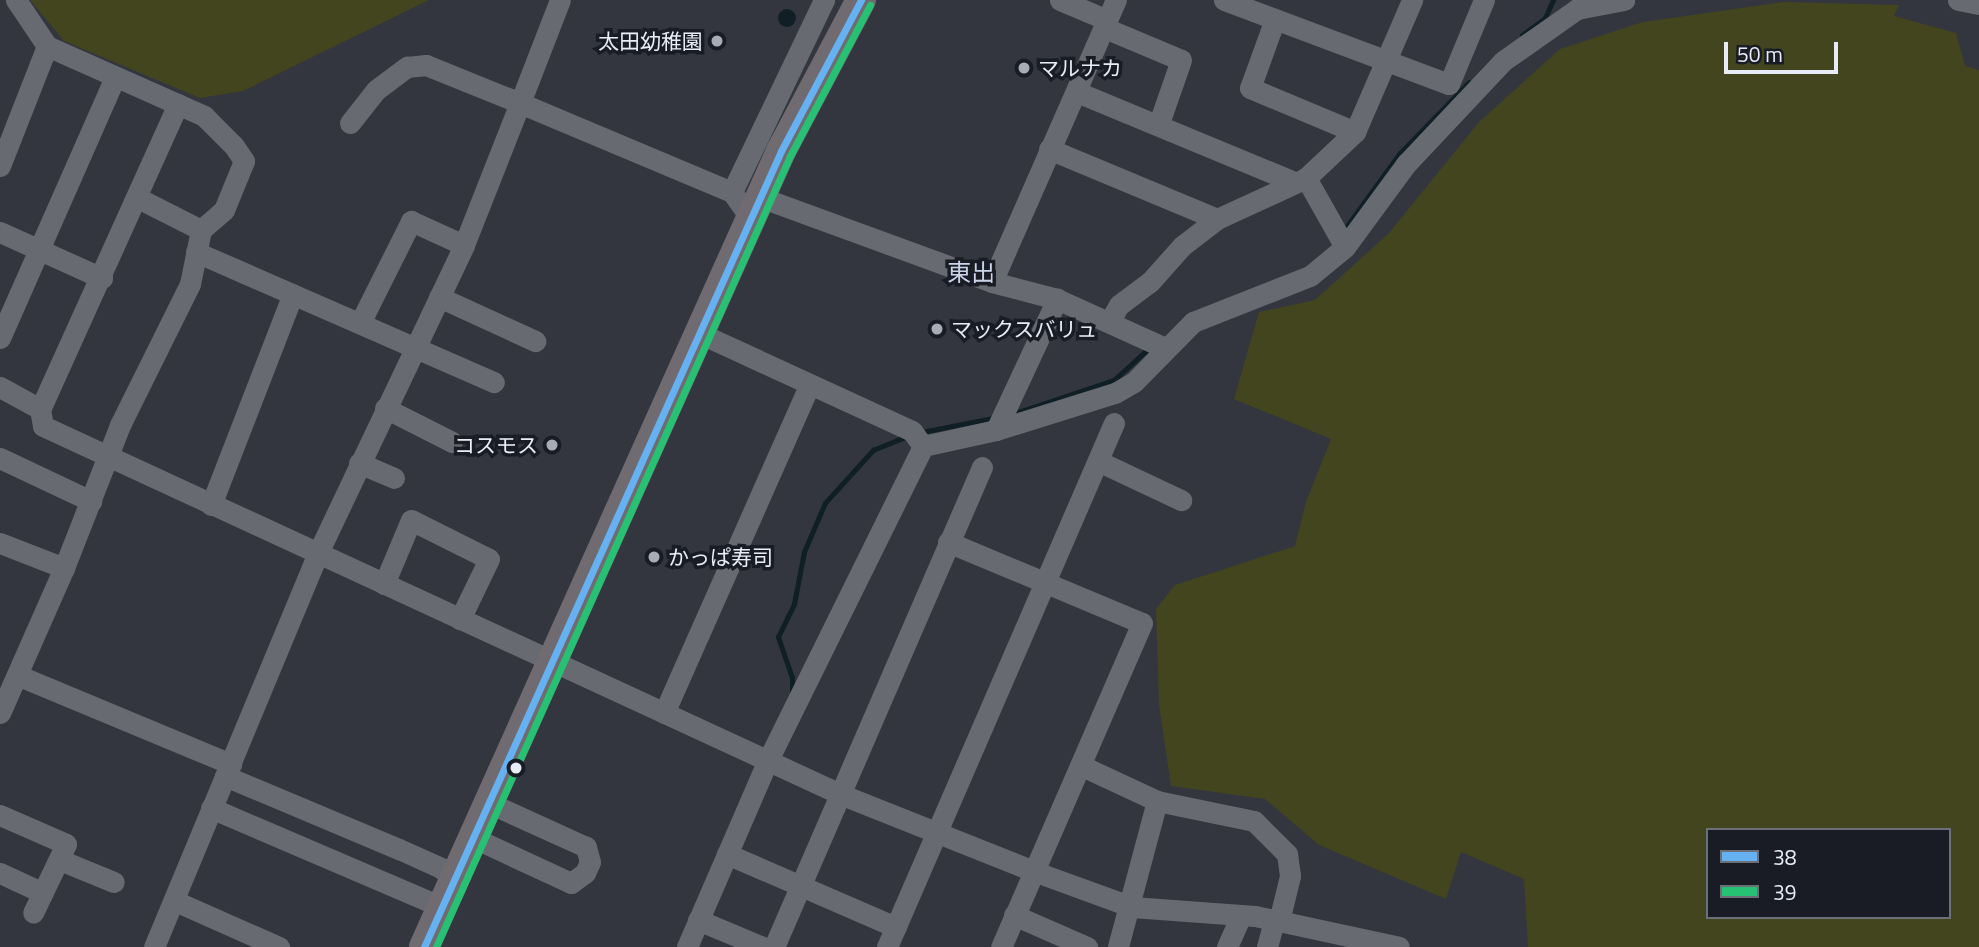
<!DOCTYPE html>
<meta charset="utf-8">
<style>
body{margin:0}
#map{position:relative;width:1979px;height:947px;overflow:hidden;background:#33363f;font-family:"Titillium Web","Noto Sans JP",sans-serif}
div>[style]{position:absolute}
[style*='--x']{left:calc(var(--x)*1px);top:calc(var(--y)*1px);width:calc(var(--w)*1px);rotate:calc(var(--a)*1deg)}
.green>*{inset:0;background:#43451e}
.water>*{inset:0;background:#101e26}
.round{border-radius:50%}
.stream>*{height:4.5px;margin:-2.25px;padding:0 2.25px;transform-origin:2.25px;border-radius:2.25px;background:#101e26}
.minor>*{height:21px;margin:-10.5px;padding:0 10.5px;transform-origin:10.5px;border-radius:10.5px;background:#676a70}
.highway>*{height:30px;margin:-15px;padding:0 15px;transform-origin:15px;border-radius:15px;background:#6f6b71}
.bus-1>*{height:7px;margin:-3.5px;padding:0 3.5px;transform-origin:3.5px;border-radius:3.5px;background:#66b1f2}
.bus-2>*{height:7px;margin:-3.5px;padding:0 3.5px;transform-origin:3.5px;border-radius:3.5px;background:#26c172}
.dots>*{width:19px;height:19px;translate:-50% -50%;box-sizing:border-box;border:4px solid #191c24;border-radius:50%}
span{translate:-50% -50%;white-space:nowrap;text-align:center;line-height:1.15;-webkit-text-stroke:7px #191c24;paint-order:stroke}
.poi-label{font-size:21px;color:#e7ecf7}
.right{translate:-100% -50%;text-align:right}
.left{translate:0 -50%;text-align:left}
.quarter-label{font-size:24px;color:#cad3e9}
.legend{position:absolute;left:1706px;top:828px;width:245px;height:91px;box-sizing:border-box;background:#191c24;border:2px solid #6b6f78;margin:0;padding:9px 12px;list-style:none;font-size:21px;color:#e7ecf7}
.legend li{display:flex;align-items:center;gap:14px;height:35px}
.legend b{width:35px;border:2px solid #6b6f78}
.scale{position:absolute;left:1724px;top:42px;width:114px;height:32px;box-sizing:border-box;border:4px solid #e7ecf7;border-top:0;padding-left:9px;font-size:21px;line-height:24px;white-space:nowrap;color:#e7ecf7;-webkit-text-stroke:5px #191c24;paint-order:stroke}
</style>
<div id="map">
<div class="green">
<i style="clip-path:polygon(30px 0,429px 0,243px 91px,200px 98px,64px 41px)"></i>
<i style="clip-path:polygon(evenodd,1784px 2px,1899px 5px,1894px 16px,1956px 33px,1965px 66px,1979px 70px,1979px 947px,1528px 947px,1524px 879px,1461px 852px,1446px 899px,1319px 845px,1265px 799px,1171px 786px,1159px 705px,1156px 609px,1175px 585px,1295px 546px,1306px 502px,1331px 439px,1234px 399px,1259px 312px,1315px 300px,1389px 233px,1479px 122px,1560px 49px,1643px 22px,1784px 2px,1708px 830px,1949px 830px,1949px 917px,1708px 917px,1708px 830px)"></i>
</div>
<div class="water">
<i class="round" style="left:778px;top:9px;width:18px;height:18px"></i>
</div>
<div class="stream">
<i style="--x:1522;--y:35;--w:29;--a:-36"></i>
<i style="--x:1545;--y:18;--w:20;--a:-66"></i>
<i style="--x:1344;--y:230;--w:94;--a:-54.1"></i>
<i style="--x:1399;--y:154;--w:100;--a:-45.8"></i>
<i style="--x:1012;--y:414;--w:108;--a:-18.4"></i>
<i style="--x:1114;--y:380;--w:47;--a:-42.4"></i>
<i style="--x:922;--y:432;--w:72;--a:-11.2"></i>
<i style="--x:792;--y:692;--w:14;--a:-90"></i>
<i style="--x:792;--y:678;--w:43;--a:-108.9"></i>
<i style="--x:778;--y:637;--w:37;--a:-64"></i>
<i style="--x:794;--y:604;--w:53;--a:-79.1"></i>
<i style="--x:804;--y:552;--w:53;--a:-66.8"></i>
<i style="--x:825;--y:503;--w:72;--a:-47.8"></i>
<i style="--x:873;--y:450;--w:37;--a:-22"></i>
</div>
<div class="minor">
<i style="--x:16;--y:0;--w:55;--a:56"></i>
<i style="--x:47;--y:46;--w:172;--a:24"></i>
<i style="--x:204;--y:116;--w:42;--a:45"></i>
<i style="--x:234;--y:146;--w:18;--a:56"></i>
<i style="--x:244;--y:161;--w:53;--a:112.2"></i>
<i style="--x:224;--y:210;--w:30;--a:139"></i>
<i style="--x:1060;--y:0;--w:49;--a:22.9"></i>
<i style="--x:1224;--y:0;--w:240;--a:20.5"></i>
<i style="--x:1449;--y:84;--w:91;--a:-67.4"></i>
<i style="--x:1958;--y:0;--w:21;--a:11"></i>
<i style="--x:1275;--y:19;--w:73;--a:109.9"></i>
<i style="--x:1250;--y:88;--w:114;--a:22.7"></i>
<i style="--x:1105;--y:28;--w:82;--a:22.8"></i>
<i style="--x:1181;--y:60;--w:67;--a:109.2"></i>
<i style="--x:1077;--y:92;--w:235;--a:22.5"></i>
<i style="--x:178;--y:104;--w:335;--a:114.3"></i>
<i style="--x:40;--y:409;--w:17;--a:80"></i>
<i style="--x:43;--y:426;--w:878;--a:24.78"></i>
<i style="--x:840;--y:794;--w:211;--a:21.7"></i>
<i style="--x:1036;--y:872;--w:102;--a:20"></i>
<i style="--x:1132;--y:907;--w:123;--a:4.2"></i>
<i style="--x:1255;--y:916;--w:147;--a:12.1"></i>
<i style="--x:350;--y:123;--w:42;--a:-51.8"></i>
<i style="--x:376;--y:90;--w:39;--a:-37"></i>
<i style="--x:407;--y:67;--w:19;--a:-6"></i>
<i style="--x:426;--y:65;--w:101;--a:22"></i>
<i style="--x:520;--y:103;--w:110;--a:-68.8"></i>
<i style="--x:1049;--y:149;--w:182;--a:22.6"></i>
<i style="--x:0;--y:166;--w:129;--a:-68.6"></i>
<i style="--x:1306;--y:178;--w:79;--a:60.5"></i>
<i style="--x:732;--y:192;--w:213;--a:-64.4"></i>
<i style="--x:760;--y:197;--w:247;--a:20.1"></i>
<i style="--x:992;--y:282;--w:67;--a:14.7"></i>
<i style="--x:1057;--y:299;--w:119;--a:24.4"></i>
<i style="--x:0;--y:232;--w:112;--a:24.3"></i>
<i style="--x:196;--y:252;--w:325;--a:23.6"></i>
<i style="--x:992;--y:282;--w:308;--a:-66.3"></i>
<i style="--x:439;--y:297;--w:106;--a:24.6"></i>
<i style="--x:361;--y:321;--w:112;--a:-63.4"></i>
<i style="--x:411;--y:221;--w:58;--a:24.4"></i>
<i style="--x:1110;--y:321;--w:18;--a:-61"></i>
<i style="--x:1119;--y:305;--w:39;--a:-37"></i>
<i style="--x:1150;--y:282;--w:48;--a:-48.4"></i>
<i style="--x:1182;--y:246;--w:44;--a:-37.6"></i>
<i style="--x:1217;--y:219;--w:98;--a:-24.7"></i>
<i style="--x:1306;--y:178;--w:67;--a:-43.2"></i>
<i style="--x:1355;--y:132;--w:144;--a:-66.6"></i>
<i style="--x:699;--y:333;--w:234;--a:24.7"></i>
<i style="--x:912;--y:431;--w:19;--a:54"></i>
<i style="--x:0;--y:338;--w:283;--a:-66.2"></i>
<i style="--x:0;--y:387;--w:46;--a:28.8"></i>
<i style="--x:385;--y:408;--w:75;--a:26.9"></i>
<i style="--x:996;--y:430;--w:145;--a:-65"></i>
<i style="--x:0;--y:458;--w:101;--a:25.3"></i>
<i style="--x:1098;--y:461;--w:92;--a:25.2"></i>
<i style="--x:359;--y:463;--w:38;--a:23"></i>
<i style="--x:211;--y:505;--w:226;--a:-68.8"></i>
<i style="--x:948;--y:542;--w:210;--a:22.7"></i>
<i style="--x:1142;--y:623;--w:353;--a:113.5"></i>
<i style="--x:0;--y:543;--w:69;--a:21.3"></i>
<i style="--x:384;--y:584;--w:69;--a:-67.1"></i>
<i style="--x:411;--y:520;--w:87;--a:26.6"></i>
<i style="--x:489;--y:559;--w:67;--a:115.8"></i>
<i style="--x:17;--y:675;--w:232;--a:22.6"></i>
<i style="--x:0;--y:713;--w:158;--a:-66.2"></i>
<i style="--x:64;--y:568;--w:154;--a:-68.6"></i>
<i style="--x:120;--y:425;--w:157;--a:-63.6"></i>
<i style="--x:190;--y:284;--w:55;--a:-78.5"></i>
<i style="--x:201;--y:230;--w:71;--a:-153.1"></i>
<i style="--x:664;--y:713;--w:358;--a:-66.1"></i>
<i style="--x:1082;--y:766;--w:83;--a:25"></i>
<i style="--x:1157;--y:801;--w:151;--a:105"></i>
<i style="--x:225;--y:776;--w:189;--a:22.8"></i>
<i style="--x:399;--y:849;--w:46;--a:24.3"></i>
<i style="--x:441;--y:868;--w:18;--a:41"></i>
<i style="--x:1157;--y:801;--w:99;--a:11.7"></i>
<i style="--x:1254;--y:821;--w:47;--a:45"></i>
<i style="--x:1287;--y:854;--w:22;--a:82"></i>
<i style="--x:1290;--y:876;--w:46;--a:103.7"></i>
<i style="--x:211;--y:808;--w:251;--a:23.2"></i>
<i style="--x:0;--y:815;--w:72;--a:23.7"></i>
<i style="--x:66;--y:844;--w:76;--a:115.6"></i>
<i style="--x:474;--y:838;--w:107;--a:24.9"></i>
<i style="--x:571;--y:883;--w:17;--a:-36"></i>
<i style="--x:585;--y:873;--w:12;--a:-66"></i>
<i style="--x:590;--y:862;--w:16;--a:-105"></i>
<i style="--x:586;--y:847;--w:107;--a:-155.6"></i>
<i style="--x:727;--y:854;--w:184;--a:23.4"></i>
<i style="--x:60;--y:860;--w:58;--a:22.2"></i>
<i style="--x:0;--y:873;--w:47;--a:24.9"></i>
<i style="--x:175;--y:901;--w:114;--a:23.9"></i>
<i style="--x:1014;--y:915;--w:80;--a:23.7"></i>
<i style="--x:698;--y:920;--w:70;--a:22.6"></i>
<i style="--x:154;--y:947;--w:425;--a:-67.4"></i>
<i style="--x:317;--y:555;--w:343;--a:-64.6"></i>
<i style="--x:464;--y:245;--w:153;--a:-68.5"></i>
<i style="--x:520;--y:103;--w:230;--a:22.8"></i>
<i style="--x:732;--y:192;--w:32;--a:55"></i>
<i style="--x:687;--y:947;--w:204;--a:-66.6"></i>
<i style="--x:768;--y:760;--w:350;--a:-63.7"></i>
<i style="--x:923;--y:446;--w:75;--a:-12.4"></i>
<i style="--x:996;--y:430;--w:125;--a:-17.3"></i>
<i style="--x:1115;--y:393;--w:22;--a:-30"></i>
<i style="--x:1134;--y:382;--w:84;--a:-45.5"></i>
<i style="--x:1193;--y:322;--w:126;--a:-21.5"></i>
<i style="--x:1310;--y:276;--w:45;--a:-39.6"></i>
<i style="--x:1345;--y:247;--w:103;--a:-53.7"></i>
<i style="--x:1406;--y:164;--w:141;--a:-46.7"></i>
<i style="--x:1503;--y:61;--w:90;--a:-35.1"></i>
<i style="--x:1577;--y:9;--w:48;--a:-10.8"></i>
<i style="--x:774;--y:947;--w:523;--a:-66.57"></i>
<i style="--x:887;--y:947;--w:571;--a:-66.58"></i>
<i style="--x:1227;--y:947;--w:35;--a:-66"></i>
<i style="--x:1267;--y:947;--w:28;--a:-75"></i>
</div>
<div class="highway">
<i style="--x:424;--y:947;--w:872;--a:-65.84"></i>
<i style="--x:781;--y:151;--w:171;--a:-62.1"></i>
</div>
<div class="bus-1">
<i style="--x:424;--y:947;--w:872;--a:-65.84"></i>
<i style="--x:781;--y:151;--w:171;--a:-62.1"></i>
</div>
<div class="bus-2">
<i style="--x:436;--y:947;--w:867;--a:-65.89"></i>
<i style="--x:790;--y:156;--w:171;--a:-62.1"></i>
</div>
<div class="dots">
<i style="left:717px;top:41px;background:#a8acb7"></i>
<i style="left:1024px;top:68px;background:#a8acb7"></i>
<i style="left:937px;top:329px;background:#a8acb7"></i>
<i style="left:552px;top:445px;background:#a8acb7"></i>
<i style="left:654px;top:557px;background:#a8acb7"></i>
<i style="left:516px;top:768px;background:#e7ecf7"></i>
</div>
<div class="poi-label">
<span class="right" style="left:703px;top:41px">太田幼稚園</span>
<span class="left" style="left:1038px;top:68px">マルナカ</span>
<span class="left" style="left:951px;top:329px">マックスバリュ</span>
<span class="right" style="left:538px;top:445px">コスモス</span>
<span class="left" style="left:668px;top:557px">かっぱ寿司</span>
</div>
<div class="quarter-label">
<span style="left:971px;top:273px">東出</span>
</div>
<ul class="legend">
<li><b style="height:9px;background:#66b1f2"></b>38</li>
<li><b style="height:9px;background:#26c172"></b>39</li>
</ul>
<div class="scale">50 m</div>
</div>
